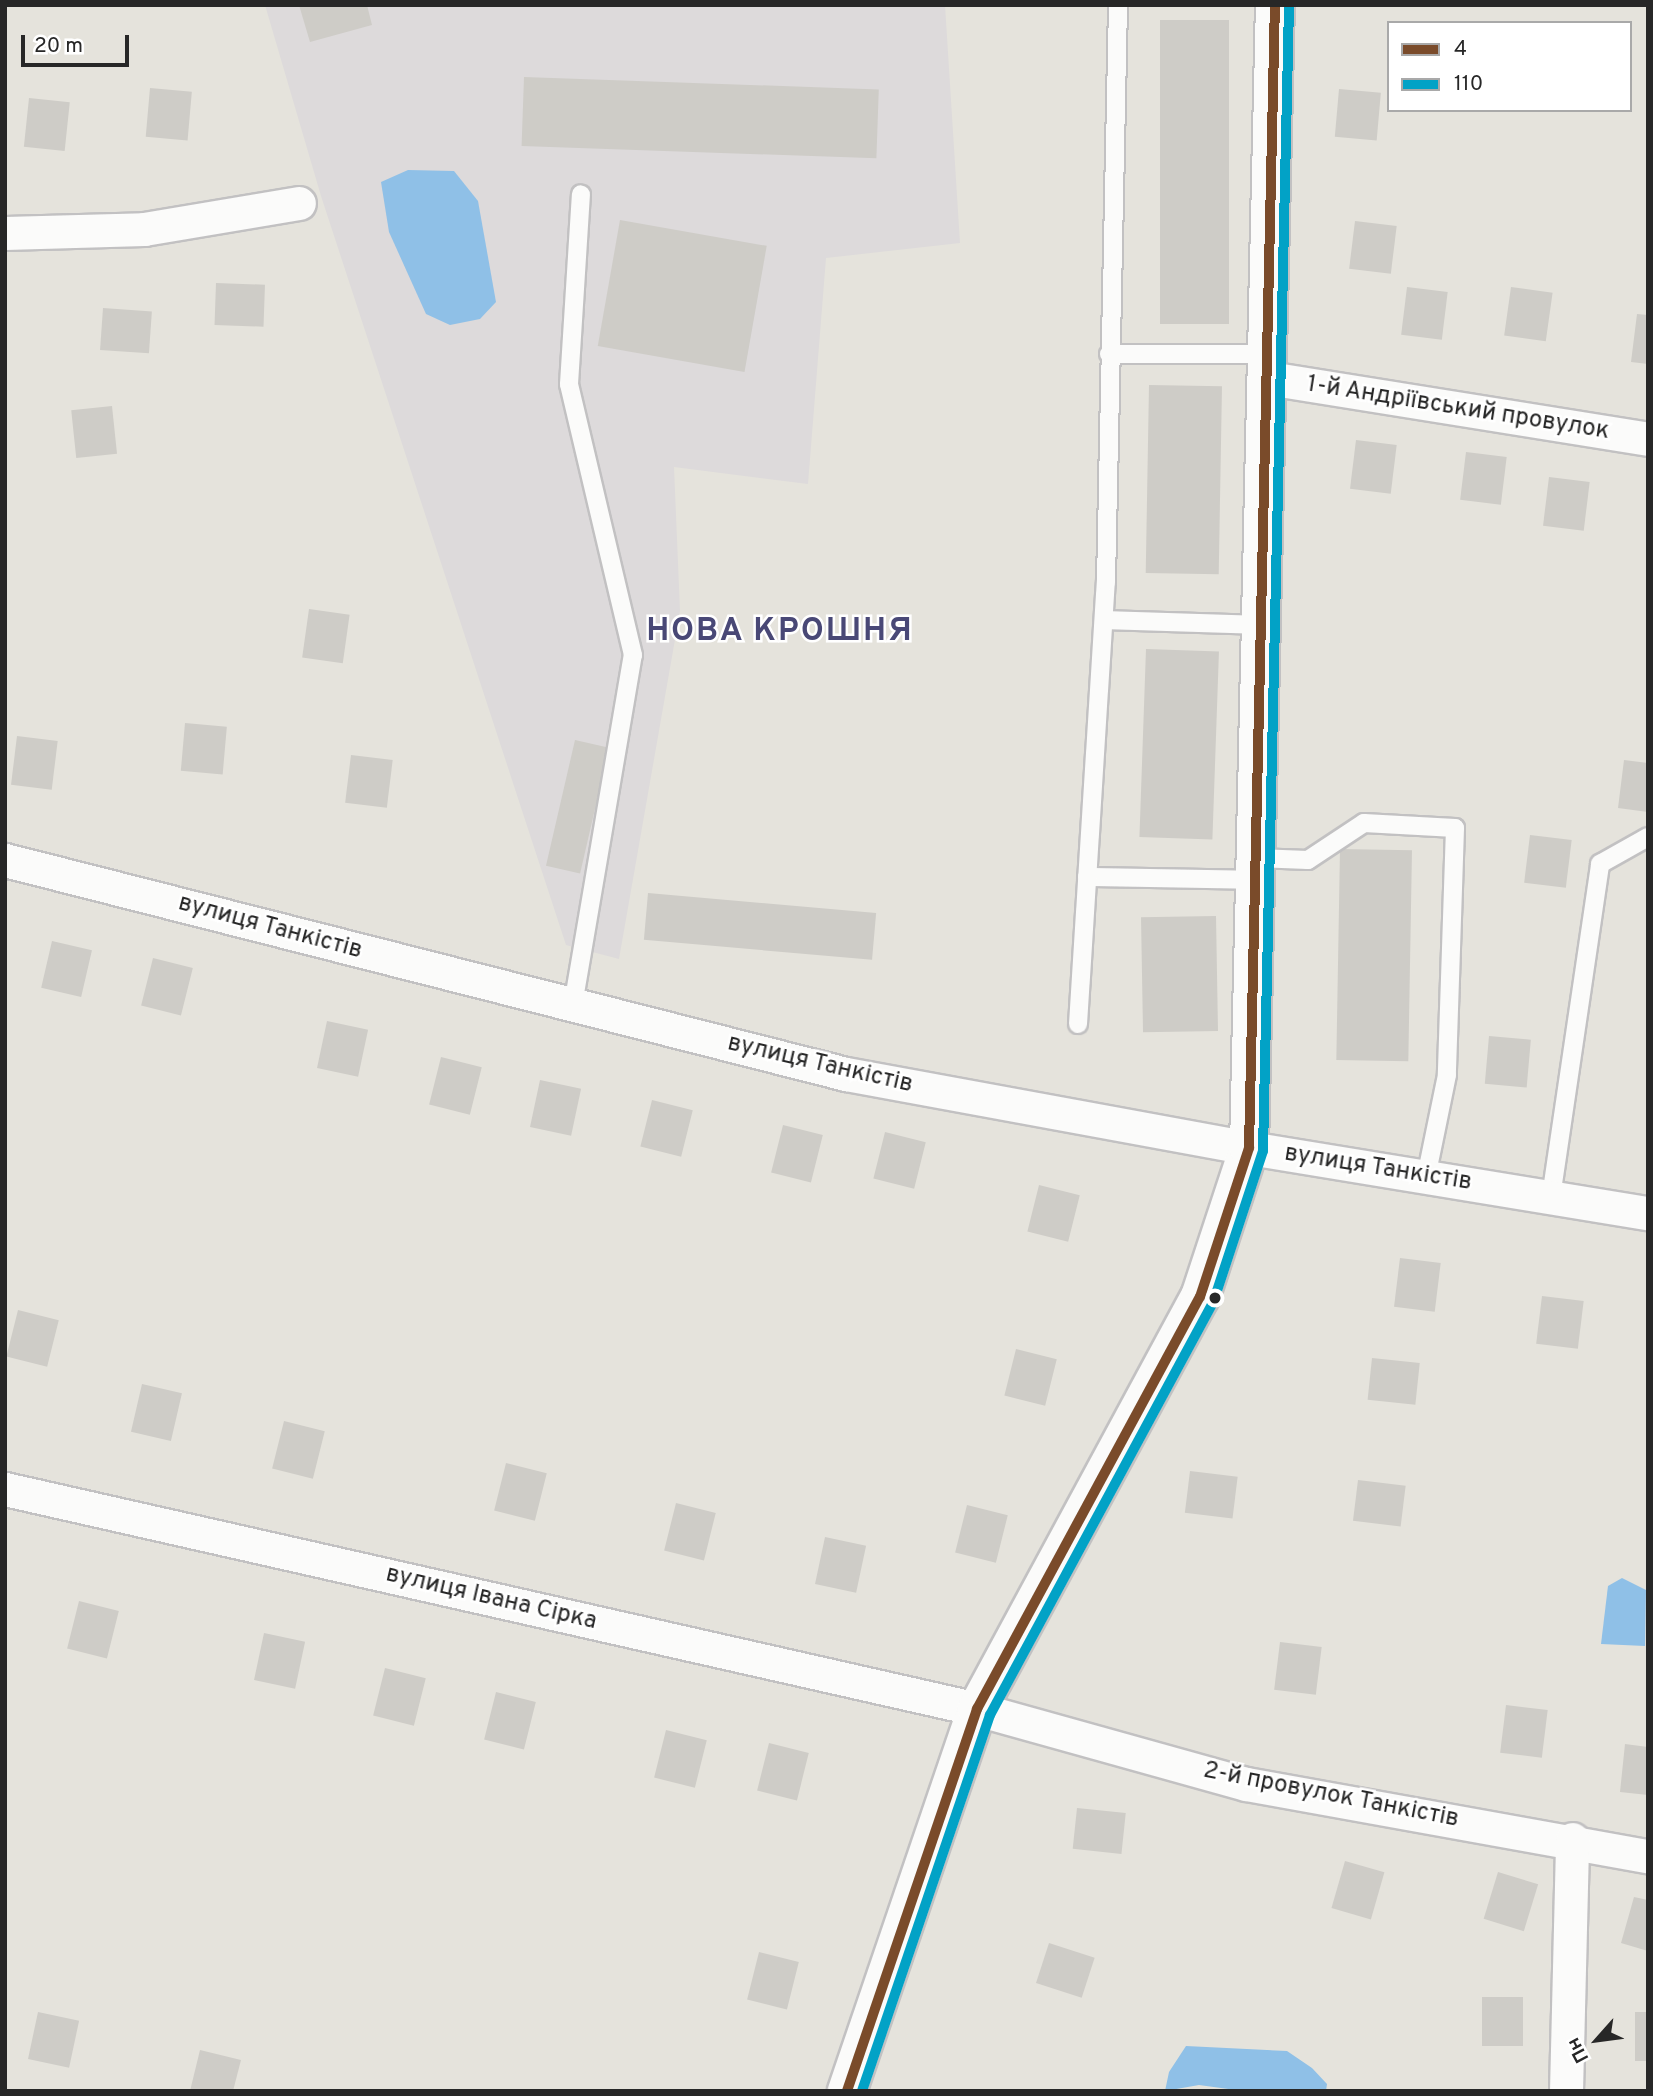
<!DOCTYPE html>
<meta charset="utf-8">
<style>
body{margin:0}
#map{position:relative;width:1653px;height:2096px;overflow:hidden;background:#e5e3dc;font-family:Overpass,sans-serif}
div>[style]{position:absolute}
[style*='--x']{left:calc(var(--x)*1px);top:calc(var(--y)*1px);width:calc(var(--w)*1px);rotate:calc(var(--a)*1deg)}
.industrial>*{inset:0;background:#dddadb}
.water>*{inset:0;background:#8fc0e7}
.building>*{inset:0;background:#ceccc7;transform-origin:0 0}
.roads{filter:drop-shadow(2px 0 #c2c1c2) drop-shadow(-2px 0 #c2c1c2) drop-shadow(0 2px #c2c1c2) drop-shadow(0 -2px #c2c1c2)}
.lane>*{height:18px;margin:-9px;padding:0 9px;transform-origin:9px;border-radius:9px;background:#fbfbfa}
.street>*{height:33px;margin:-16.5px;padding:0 16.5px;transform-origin:16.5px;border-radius:16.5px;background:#fbfbfa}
.secondary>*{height:38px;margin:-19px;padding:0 19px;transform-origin:19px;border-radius:19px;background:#fbfbfa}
.bus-1>*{height:10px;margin:-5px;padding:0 5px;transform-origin:5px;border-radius:5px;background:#7a4b2a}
.bus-2>*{height:10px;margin:-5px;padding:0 5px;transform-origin:5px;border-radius:5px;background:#02a2c6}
.dots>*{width:19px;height:19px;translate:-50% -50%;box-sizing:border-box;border:4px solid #fff;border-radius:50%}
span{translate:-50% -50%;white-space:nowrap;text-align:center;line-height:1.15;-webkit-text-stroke:5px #fff;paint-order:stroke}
.street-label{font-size:24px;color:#272727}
.district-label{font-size:32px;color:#494876;font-weight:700;letter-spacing:2px}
.frame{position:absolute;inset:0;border:7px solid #272727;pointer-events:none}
.legend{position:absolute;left:1387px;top:21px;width:245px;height:91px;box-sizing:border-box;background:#fff;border:2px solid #a9a9a9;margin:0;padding:9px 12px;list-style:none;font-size:21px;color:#272727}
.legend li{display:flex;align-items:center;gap:14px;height:35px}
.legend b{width:35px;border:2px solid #a9a9a9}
.north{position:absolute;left:1562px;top:2005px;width:70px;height:70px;-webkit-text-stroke:5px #fff;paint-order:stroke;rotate:242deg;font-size:19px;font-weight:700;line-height:28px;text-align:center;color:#272727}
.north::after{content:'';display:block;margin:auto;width:24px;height:32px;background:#272727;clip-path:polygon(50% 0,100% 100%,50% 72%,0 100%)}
.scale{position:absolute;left:21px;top:35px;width:108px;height:32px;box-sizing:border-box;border:4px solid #272727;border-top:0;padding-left:9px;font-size:21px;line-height:24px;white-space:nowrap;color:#272727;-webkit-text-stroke:5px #fff;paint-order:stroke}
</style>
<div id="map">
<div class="industrial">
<i style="clip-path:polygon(265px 5px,945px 5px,960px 243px,826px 258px,808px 484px,674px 467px,680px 611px,619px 959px,566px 945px,321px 196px)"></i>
</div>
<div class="water">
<i style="clip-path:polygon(408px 170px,454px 171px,478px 201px,496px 302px,480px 319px,450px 325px,426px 314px,389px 232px,381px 182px)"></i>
<i style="clip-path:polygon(1622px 1578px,1646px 1590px,1645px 1646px,1601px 1644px,1608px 1586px)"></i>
<i style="clip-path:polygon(1186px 2046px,1287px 2051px,1312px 2068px,1327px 2084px,1326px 2091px,1243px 2091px,1199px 2085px,1165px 2091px,1169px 2072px)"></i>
</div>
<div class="building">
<i style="clip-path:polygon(299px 5px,367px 5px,372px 25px,310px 42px)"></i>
<i style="left:1160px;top:20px;width:69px;height:304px"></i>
<i style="left:524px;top:77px;width:355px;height:69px;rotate:2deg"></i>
<i style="left:150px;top:88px;width:42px;height:49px;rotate:5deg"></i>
<i style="left:1339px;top:89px;width:42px;height:48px;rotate:5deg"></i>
<i style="left:29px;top:98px;width:41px;height:49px;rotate:6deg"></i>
<i style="left:620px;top:220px;width:149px;height:128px;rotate:10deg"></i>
<i style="left:1355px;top:221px;width:42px;height:48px;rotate:7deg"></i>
<i style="left:216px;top:283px;width:49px;height:42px;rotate:2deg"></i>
<i style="left:1407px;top:287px;width:41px;height:48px;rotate:7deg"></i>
<i style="left:1511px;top:287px;width:42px;height:49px;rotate:8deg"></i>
<i style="left:103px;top:308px;width:49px;height:42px;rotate:4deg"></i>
<i style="clip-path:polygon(1637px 314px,1648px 315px,1648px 364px,1631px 362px)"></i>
<i style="left:1149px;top:385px;width:73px;height:188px;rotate:1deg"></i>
<i style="left:112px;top:406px;width:48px;height:41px;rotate:84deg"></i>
<i style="left:1356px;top:440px;width:41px;height:49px;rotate:7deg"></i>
<i style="left:1466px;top:452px;width:41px;height:48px;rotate:7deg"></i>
<i style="left:1549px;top:477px;width:41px;height:49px;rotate:7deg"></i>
<i style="left:309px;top:609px;width:41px;height:49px;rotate:8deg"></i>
<i style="left:1146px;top:649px;width:73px;height:188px;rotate:2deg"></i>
<i style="left:185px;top:723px;width:42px;height:48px;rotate:5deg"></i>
<i style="left:17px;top:736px;width:41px;height:49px;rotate:7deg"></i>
<i style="left:575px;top:740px;width:35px;height:129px;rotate:13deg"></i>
<i style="left:351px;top:755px;width:42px;height:48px;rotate:7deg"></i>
<i style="clip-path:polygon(1624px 760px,1648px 763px,1648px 812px,1618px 808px)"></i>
<i style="left:1530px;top:835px;width:42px;height:48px;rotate:7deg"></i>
<i style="left:1340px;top:849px;width:72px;height:211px;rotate:1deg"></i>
<i style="left:648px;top:893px;width:229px;height:47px;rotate:5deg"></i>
<i style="left:1216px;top:916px;width:115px;height:75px;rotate:89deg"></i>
<i style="left:52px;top:941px;width:41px;height:48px;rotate:13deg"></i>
<i style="left:153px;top:958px;width:41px;height:49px;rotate:14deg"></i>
<i style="left:327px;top:1021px;width:42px;height:48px;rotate:12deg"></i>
<i style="left:1489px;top:1036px;width:42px;height:48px;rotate:5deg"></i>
<i style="left:441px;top:1057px;width:42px;height:49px;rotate:14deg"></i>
<i style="left:540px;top:1080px;width:42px;height:48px;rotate:12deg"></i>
<i style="left:652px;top:1100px;width:42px;height:48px;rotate:14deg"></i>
<i style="left:783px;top:1125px;width:41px;height:49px;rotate:14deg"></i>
<i style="left:885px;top:1132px;width:42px;height:48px;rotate:14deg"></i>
<i style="left:1039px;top:1185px;width:42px;height:48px;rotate:14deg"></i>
<i style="left:1400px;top:1258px;width:41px;height:49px;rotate:7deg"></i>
<i style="left:1542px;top:1296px;width:42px;height:48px;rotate:7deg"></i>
<i style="left:18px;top:1310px;width:42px;height:48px;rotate:14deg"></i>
<i style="left:1016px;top:1349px;width:42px;height:48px;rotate:14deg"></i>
<i style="left:1372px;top:1358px;width:48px;height:42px;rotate:6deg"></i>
<i style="left:142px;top:1384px;width:41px;height:49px;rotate:13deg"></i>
<i style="left:284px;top:1421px;width:42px;height:49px;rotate:14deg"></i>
<i style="left:506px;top:1463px;width:42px;height:49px;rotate:14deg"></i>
<i style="left:1190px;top:1471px;width:48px;height:42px;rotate:7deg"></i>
<i style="left:1358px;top:1480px;width:48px;height:41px;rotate:7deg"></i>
<i style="left:676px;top:1503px;width:41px;height:49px;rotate:14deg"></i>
<i style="left:967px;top:1505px;width:42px;height:49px;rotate:14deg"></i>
<i style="left:825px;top:1537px;width:42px;height:48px;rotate:12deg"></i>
<i style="left:79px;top:1601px;width:41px;height:49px;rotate:14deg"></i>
<i style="left:264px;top:1633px;width:42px;height:48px;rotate:12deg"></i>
<i style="left:1280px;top:1642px;width:42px;height:48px;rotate:7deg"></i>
<i style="left:385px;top:1668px;width:42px;height:49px;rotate:14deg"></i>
<i style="left:496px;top:1692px;width:41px;height:49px;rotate:14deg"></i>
<i style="left:1506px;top:1705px;width:42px;height:48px;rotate:7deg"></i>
<i style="left:666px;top:1730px;width:42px;height:49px;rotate:14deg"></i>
<i style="left:769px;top:1743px;width:41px;height:49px;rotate:14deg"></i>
<i style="clip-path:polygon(1625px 1744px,1648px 1747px,1648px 1795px,1620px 1792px)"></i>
<i style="left:1077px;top:1808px;width:49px;height:41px;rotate:6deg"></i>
<i style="left:1345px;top:1861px;width:41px;height:49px;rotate:16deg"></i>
<i style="left:1498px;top:1872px;width:42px;height:49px;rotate:17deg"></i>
<i style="clip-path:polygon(1634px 1897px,1648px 1900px,1648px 1951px,1621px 1943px)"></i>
<i style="left:1049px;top:1943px;width:48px;height:42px;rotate:18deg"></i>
<i style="left:759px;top:1952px;width:41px;height:49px;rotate:14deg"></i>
<i style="left:1482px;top:1997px;width:41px;height:49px"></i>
<i style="left:38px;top:2012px;width:42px;height:48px;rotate:12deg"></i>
<i style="left:1635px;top:2012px;width:13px;height:49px"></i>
<i style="clip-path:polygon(200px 2050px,241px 2060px,233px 2091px,190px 2091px)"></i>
</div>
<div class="roads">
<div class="lane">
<i style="--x:1109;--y:354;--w:159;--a:0"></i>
<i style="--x:1104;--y:620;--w:158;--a:1.8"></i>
<i style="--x:1256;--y:858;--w:52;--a:2.2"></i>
<i style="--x:1308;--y:860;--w:67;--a:-33.5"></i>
<i style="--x:1364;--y:823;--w:91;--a:3.1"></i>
<i style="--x:1455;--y:828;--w:247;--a:91.9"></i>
<i style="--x:1447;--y:1075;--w:104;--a:101.6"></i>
<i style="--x:1087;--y:877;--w:168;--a:1"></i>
<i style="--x:573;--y:1005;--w:355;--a:-80.3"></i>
<i style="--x:633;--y:655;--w:278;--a:-103.3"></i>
<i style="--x:569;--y:384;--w:190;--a:-86.4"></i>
<i style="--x:1078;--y:1024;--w:443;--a:-86.4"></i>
<i style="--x:1106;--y:582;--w:577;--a:-88.81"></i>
<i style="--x:1551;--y:1197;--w:337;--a:-81.6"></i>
<i style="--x:1600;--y:864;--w:55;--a:-29.4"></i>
</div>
<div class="street">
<i style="--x:5;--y:233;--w:139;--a:-1.6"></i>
<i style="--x:144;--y:229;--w:157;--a:-9.5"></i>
<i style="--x:1268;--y:378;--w:385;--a:9.1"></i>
<i style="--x:5;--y:860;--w:868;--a:14.28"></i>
<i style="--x:846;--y:1074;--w:410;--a:10.4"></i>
<i style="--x:1249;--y:1148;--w:404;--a:9.3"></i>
<i style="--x:5;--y:1489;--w:997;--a:12.75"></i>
<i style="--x:977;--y:1709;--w:279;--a:15.6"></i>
<i style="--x:1246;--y:1784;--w:408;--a:10.2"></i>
<i style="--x:1566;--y:2091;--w:252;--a:-88.6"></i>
</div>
<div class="secondary">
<i style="--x:847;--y:2091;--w:404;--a:-71.2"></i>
<i style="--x:977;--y:1709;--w:468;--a:-61.6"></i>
<i style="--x:1200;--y:1297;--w:157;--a:-71.8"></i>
<i style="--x:1249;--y:1148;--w:1143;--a:-88.7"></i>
</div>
</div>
<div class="bus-1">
<i style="--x:847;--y:2091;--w:404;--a:-71.2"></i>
<i style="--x:977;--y:1709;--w:468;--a:-61.6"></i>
<i style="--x:1200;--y:1297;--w:157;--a:-71.8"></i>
<i style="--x:1249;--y:1148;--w:1143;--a:-88.7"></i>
</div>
<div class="bus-2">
<i style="--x:862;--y:2091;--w:397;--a:-71.2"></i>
<i style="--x:990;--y:1715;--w:468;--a:-61.6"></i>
<i style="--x:1213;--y:1303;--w:160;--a:-71.8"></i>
<i style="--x:1263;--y:1151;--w:1146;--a:-88.7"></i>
</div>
<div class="dots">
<i style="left:1215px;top:1298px;background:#272727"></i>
</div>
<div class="street-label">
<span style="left:1458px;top:409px;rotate:9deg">1-й Андріївський провулок</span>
<span style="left:270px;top:928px;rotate:15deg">вулиця Танкістів</span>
<span style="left:820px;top:1065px;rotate:13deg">вулиця Танкістів</span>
<span style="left:1378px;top:1169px;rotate:9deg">вулиця Танкістів</span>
<span style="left:491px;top:1599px;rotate:13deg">вулиця Івана Сірка</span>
<span style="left:1331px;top:1796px;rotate:11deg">2-й провулок Танкістів</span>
</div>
<div class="district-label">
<span style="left:780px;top:632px">НОВА КРОШНЯ</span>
</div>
<div class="frame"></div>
<ul class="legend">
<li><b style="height:9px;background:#7a4b2a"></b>4</li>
<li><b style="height:9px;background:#02a2c6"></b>110</li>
</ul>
<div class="north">Пн</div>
<div class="scale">20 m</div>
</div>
